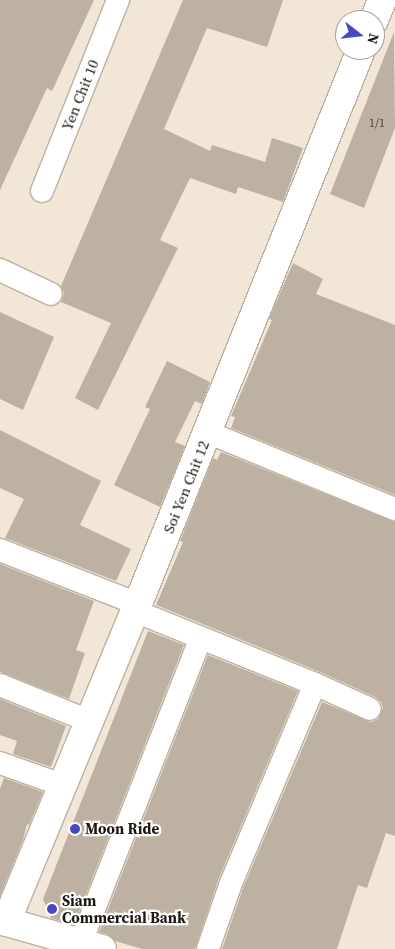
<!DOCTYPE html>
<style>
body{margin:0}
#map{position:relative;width:395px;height:949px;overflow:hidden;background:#f4e6d6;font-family:"Source Serif 4",serif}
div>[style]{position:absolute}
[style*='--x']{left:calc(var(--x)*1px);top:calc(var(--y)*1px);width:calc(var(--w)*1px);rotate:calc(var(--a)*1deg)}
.building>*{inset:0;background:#beb1a2}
.roads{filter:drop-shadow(1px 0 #bdb0a1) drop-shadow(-1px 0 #bdb0a1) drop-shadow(0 1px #bdb0a1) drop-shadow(0 -1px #bdb0a1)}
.minor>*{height:22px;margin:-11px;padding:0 11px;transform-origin:11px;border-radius:11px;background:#fff}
.tertiary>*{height:28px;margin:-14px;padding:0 14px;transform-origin:14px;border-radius:14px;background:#fff}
.dots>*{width:14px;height:14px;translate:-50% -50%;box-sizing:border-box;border:2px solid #fff;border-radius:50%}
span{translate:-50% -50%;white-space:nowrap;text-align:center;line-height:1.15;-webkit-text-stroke:4.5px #fff;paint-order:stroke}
.number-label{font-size:12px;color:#443e35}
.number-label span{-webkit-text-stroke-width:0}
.street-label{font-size:15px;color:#1b1711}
.poi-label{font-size:15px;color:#1b1711;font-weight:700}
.left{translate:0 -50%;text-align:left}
.north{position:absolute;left:335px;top:10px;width:50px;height:50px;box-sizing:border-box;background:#fff;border:1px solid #a4a2a0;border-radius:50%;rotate:106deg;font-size:14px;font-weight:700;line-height:20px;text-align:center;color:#1b1711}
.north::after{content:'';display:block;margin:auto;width:18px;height:22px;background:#4949bf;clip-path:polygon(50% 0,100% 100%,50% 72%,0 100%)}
</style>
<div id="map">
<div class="building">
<i style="clip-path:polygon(0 0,94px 0,52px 91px,47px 88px,0 190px)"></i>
<i style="clip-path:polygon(183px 0,283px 0,267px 47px,207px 28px,164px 129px,210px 151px,212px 145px,265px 162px,272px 138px,303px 148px,283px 202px,238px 187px,236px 194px,190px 178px,160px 240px,178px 248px,98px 410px,75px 398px,111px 323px,61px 302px,64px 293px,61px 286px)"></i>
<i style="clip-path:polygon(394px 32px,395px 128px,364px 208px,330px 194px)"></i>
<i style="clip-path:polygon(293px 263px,323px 279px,316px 294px,395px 325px,395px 495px,231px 428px,235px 417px,231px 416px,272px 320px,269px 319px)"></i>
<i style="clip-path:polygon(0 312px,54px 337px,23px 410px,0 399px)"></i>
<i style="clip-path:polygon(167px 361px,210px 382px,202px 404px,195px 401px,175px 442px,185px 446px,160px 507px,114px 485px,150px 409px,145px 407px)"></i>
<i style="clip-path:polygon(0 430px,101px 481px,80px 525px,131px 549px,116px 581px,5px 538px,24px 499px,0 488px)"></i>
<i style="clip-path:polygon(221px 452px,395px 522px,395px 836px,386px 833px,367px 888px,358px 885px,337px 949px,222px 949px,243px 888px,322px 702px,371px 722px,378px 719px,383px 708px,381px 702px,375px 697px,320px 672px,156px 605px,183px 542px,180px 541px,213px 458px,217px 460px)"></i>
<i style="clip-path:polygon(0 564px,94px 601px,76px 650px,85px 653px,69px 699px,0 672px)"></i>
<i style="clip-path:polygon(148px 631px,184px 645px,74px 925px,51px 918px,43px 899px)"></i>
<i style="clip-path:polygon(208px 655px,298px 691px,219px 878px,195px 949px,142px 949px,115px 941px,107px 934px,99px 932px)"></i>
<i style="clip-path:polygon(0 699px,66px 726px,51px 767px,13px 754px,17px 741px,0 735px)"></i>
<i style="clip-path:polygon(4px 778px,43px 792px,29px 825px,27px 824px,23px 840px,0 896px,0 789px)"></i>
</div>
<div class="roads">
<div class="minor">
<i style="--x:42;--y:191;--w:206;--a:-68.3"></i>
<i style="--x:0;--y:270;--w:56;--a:25.2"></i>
<i style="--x:207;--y:432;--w:203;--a:22.3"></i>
<i style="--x:0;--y:550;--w:148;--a:21.4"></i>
<i style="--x:135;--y:611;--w:194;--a:22.1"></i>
<i style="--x:315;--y:684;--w:60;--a:24.4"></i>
<i style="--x:0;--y:685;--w:96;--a:22"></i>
<i style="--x:0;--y:763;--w:66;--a:19.5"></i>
<i style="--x:81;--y:942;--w:327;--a:-68.5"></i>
<i style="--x:208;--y:949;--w:70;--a:-70.8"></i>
<i style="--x:231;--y:883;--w:216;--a:-67.1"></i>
</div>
<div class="tertiary">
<i style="--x:374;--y:20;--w:22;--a:-68"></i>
<i style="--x:0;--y:920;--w:106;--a:15.9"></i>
<i style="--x:6;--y:922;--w:337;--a:-67.5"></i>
<i style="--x:135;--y:611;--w:605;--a:-68.06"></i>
</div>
</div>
<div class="dots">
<i style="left:75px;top:829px;background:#4949bf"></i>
<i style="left:52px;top:909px;background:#4949bf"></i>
</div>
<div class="number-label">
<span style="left:377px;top:124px">1/1</span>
</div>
<div class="street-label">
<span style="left:80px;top:95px;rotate:-68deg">Yen Chit 10</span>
<span style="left:186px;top:487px;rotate:-68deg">Soi Yen Chit 12</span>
</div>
<div class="poi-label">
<span class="left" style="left:85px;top:829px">Moon Ride</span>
<span class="left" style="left:62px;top:909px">Siam<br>Commercial Bank</span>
</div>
<div class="north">N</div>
</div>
